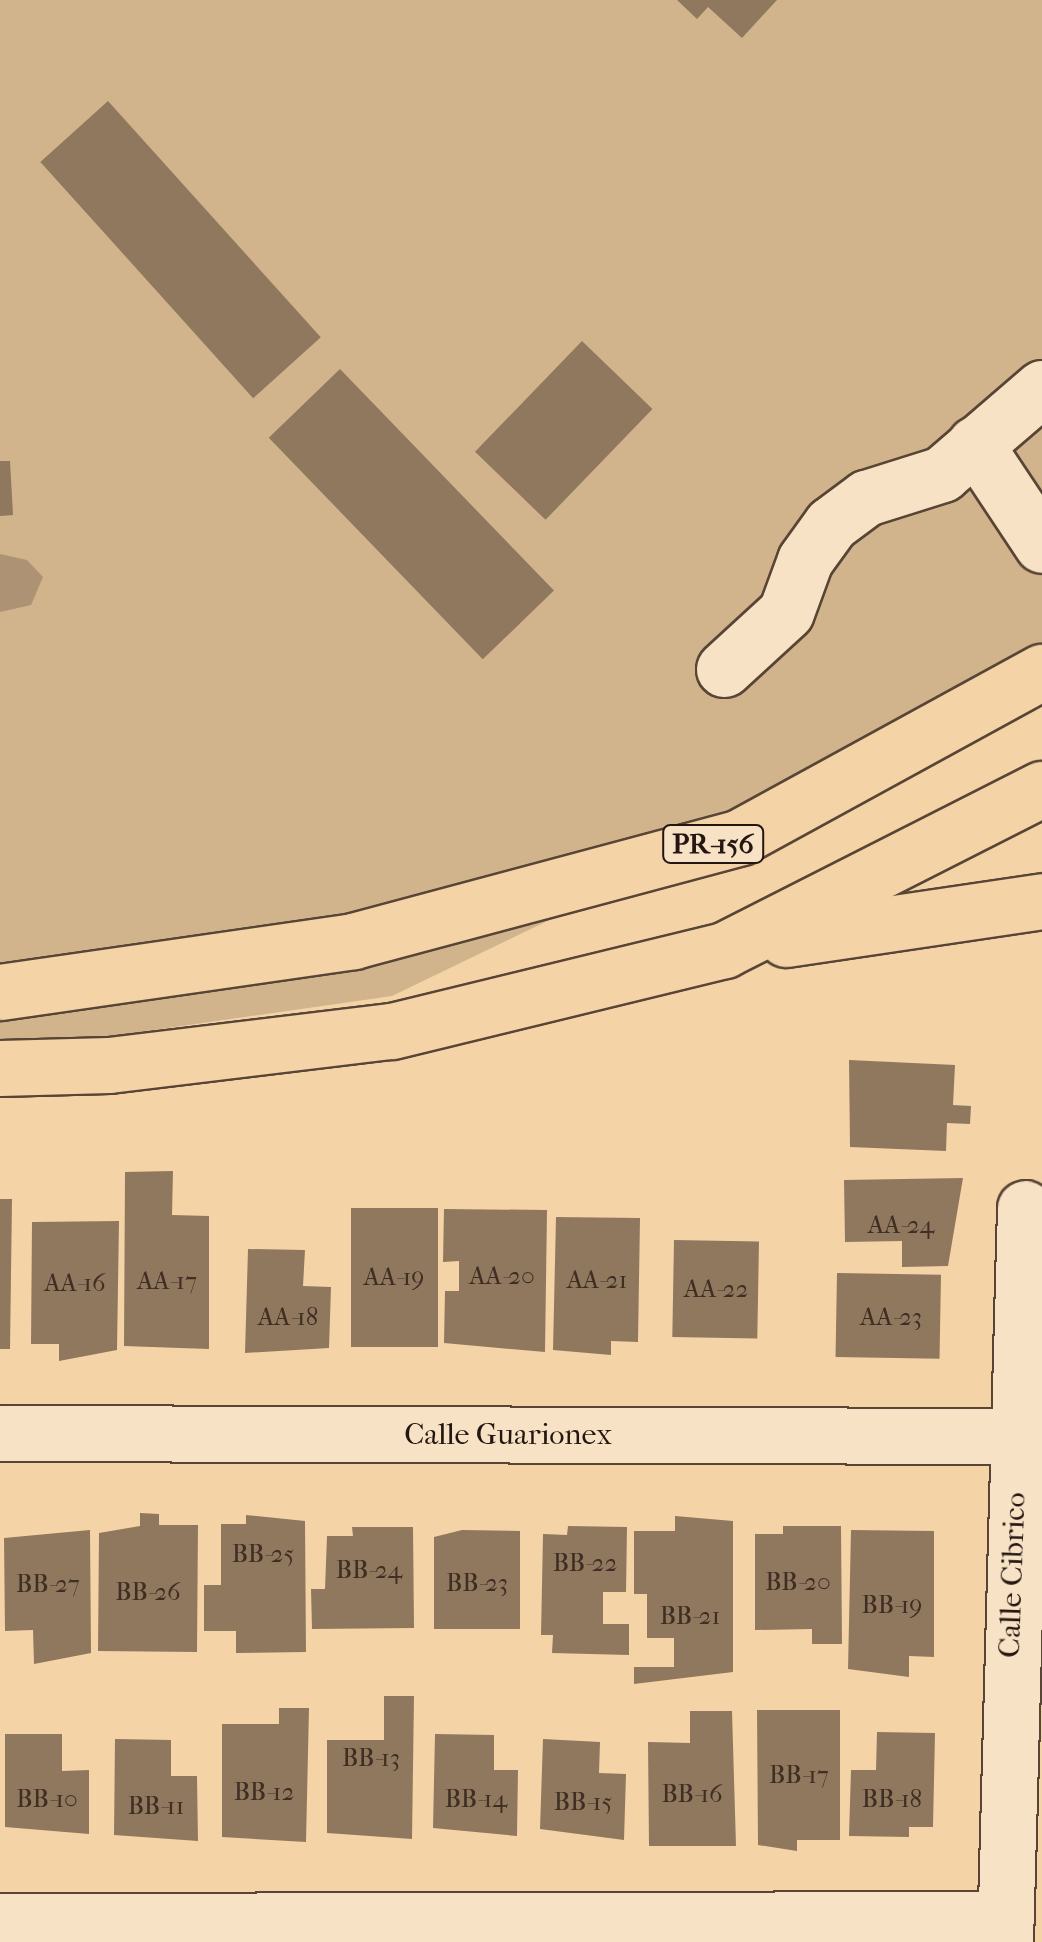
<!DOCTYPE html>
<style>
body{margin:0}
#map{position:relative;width:1042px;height:1942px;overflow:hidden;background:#f4d3a6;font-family:"IM FELL French Canon",serif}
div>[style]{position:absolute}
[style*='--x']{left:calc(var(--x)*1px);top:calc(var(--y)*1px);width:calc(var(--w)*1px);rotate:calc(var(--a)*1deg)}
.green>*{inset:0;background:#d1b38c}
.water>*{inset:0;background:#ad9373}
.building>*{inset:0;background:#90785e;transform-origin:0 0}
.roads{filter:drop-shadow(2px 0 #584536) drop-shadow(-2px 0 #584536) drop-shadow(0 2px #584536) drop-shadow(0 -2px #584536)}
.minor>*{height:55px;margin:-27.5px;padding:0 27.5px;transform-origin:27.5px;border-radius:27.5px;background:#f8e2c5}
.major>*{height:55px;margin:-27.5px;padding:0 27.5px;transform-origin:27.5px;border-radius:27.5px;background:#f4d3a6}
span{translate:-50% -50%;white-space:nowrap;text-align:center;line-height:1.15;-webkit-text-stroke:8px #f8e2c5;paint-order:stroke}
.number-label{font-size:25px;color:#3f2e24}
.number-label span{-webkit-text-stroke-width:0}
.shield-label span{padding:2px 8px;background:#f8e2c5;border:2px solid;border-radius:8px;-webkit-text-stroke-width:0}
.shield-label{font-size:28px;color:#241610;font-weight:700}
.street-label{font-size:30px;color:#241610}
</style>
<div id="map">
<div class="green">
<i style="clip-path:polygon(0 0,1042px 0,1042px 665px,759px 819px,392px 996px,83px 1040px,0 1041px)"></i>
</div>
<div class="water">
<i style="clip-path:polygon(0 554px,27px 560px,43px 577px,31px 605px,0 612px)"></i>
</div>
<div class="building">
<i style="clip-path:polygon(677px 0,777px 0,742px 38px,708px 7px,697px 19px)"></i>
<i style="left:108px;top:101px;width:318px;height:91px;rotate:48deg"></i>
<i style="left:582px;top:341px;width:98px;height:154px;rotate:44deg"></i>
<i style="left:340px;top:369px;width:308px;height:99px;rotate:46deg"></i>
<i style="clip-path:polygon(0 461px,10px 461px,13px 515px,0 516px)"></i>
<i style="clip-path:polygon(849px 1060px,955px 1065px,953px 1105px,971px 1106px,970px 1124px,947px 1123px,946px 1151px,850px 1147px)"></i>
<i style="clip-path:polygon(173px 1171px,172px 1215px,209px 1216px,209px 1349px,124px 1346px,125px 1172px)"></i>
<i style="clip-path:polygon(963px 1178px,948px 1266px,902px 1267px,902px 1241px,845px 1242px,844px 1180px)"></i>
<i style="clip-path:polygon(0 1199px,12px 1199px,10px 1349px,0 1349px)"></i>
<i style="left:351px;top:1208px;width:87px;height:139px"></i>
<i style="clip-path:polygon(444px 1209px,547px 1210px,545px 1352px,444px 1343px,445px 1291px,459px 1291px,459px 1261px,443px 1262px)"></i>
<i style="clip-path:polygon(556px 1217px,640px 1218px,638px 1342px,611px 1341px,611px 1355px,553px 1350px)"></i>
<i style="clip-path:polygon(119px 1221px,117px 1350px,59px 1361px,59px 1344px,31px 1344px,32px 1222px)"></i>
<i style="left:674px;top:1240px;width:85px;height:97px;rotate:1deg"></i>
<i style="clip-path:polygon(248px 1249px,305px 1250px,303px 1286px,331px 1287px,329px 1348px,245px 1353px)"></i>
<i style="left:837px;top:1273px;width:104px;height:84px;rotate:1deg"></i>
<i style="clip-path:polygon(140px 1513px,159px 1514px,159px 1525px,198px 1525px,197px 1652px,98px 1651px,99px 1533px,140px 1526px)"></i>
<i style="clip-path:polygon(246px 1515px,305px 1521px,306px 1652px,236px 1653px,236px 1631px,204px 1631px,204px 1585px,221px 1585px,221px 1524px,246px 1524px)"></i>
<i style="clip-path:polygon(675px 1516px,733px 1521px,733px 1672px,634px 1684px,634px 1667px,674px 1667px,674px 1638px,647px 1638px,647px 1594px,634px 1594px,634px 1531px,675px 1531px)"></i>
<i style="clip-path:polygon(568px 1526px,627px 1527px,626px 1592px,603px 1592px,603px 1624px,629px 1624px,629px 1655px,552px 1653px,553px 1635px,541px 1635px,543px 1534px,567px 1535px)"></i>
<i style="clip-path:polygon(783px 1526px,841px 1526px,842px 1644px,812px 1644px,812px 1629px,755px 1630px,755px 1534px,783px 1534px)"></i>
<i style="clip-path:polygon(352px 1527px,413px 1527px,414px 1628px,312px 1629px,311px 1589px,325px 1589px,327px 1536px,353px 1536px)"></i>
<i style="clip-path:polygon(90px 1530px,91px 1653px,34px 1664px,33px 1630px,5px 1631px,4px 1538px)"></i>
<i style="clip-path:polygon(462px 1530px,520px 1531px,520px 1629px,434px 1629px,434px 1537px)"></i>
<i style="clip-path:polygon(851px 1530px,934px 1531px,934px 1657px,909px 1656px,909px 1677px,848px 1669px)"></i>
<i style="clip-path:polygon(384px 1696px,414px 1696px,412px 1839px,327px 1833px,327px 1740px,384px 1740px)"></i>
<i style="clip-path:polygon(279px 1708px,309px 1708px,306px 1842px,222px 1837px,222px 1724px,279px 1724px)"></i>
<i style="clip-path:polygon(757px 1710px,840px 1710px,840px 1840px,797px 1840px,797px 1851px,758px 1845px)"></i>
<i style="clip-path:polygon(690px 1711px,732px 1711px,736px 1846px,649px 1846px,648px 1742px,690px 1743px)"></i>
<i style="clip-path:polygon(877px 1732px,935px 1733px,933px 1827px,909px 1827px,909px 1837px,849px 1836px,851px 1770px,876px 1770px)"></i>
<i style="clip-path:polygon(5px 1734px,62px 1734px,62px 1771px,89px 1770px,89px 1834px,5px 1827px)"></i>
<i style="clip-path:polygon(435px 1734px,494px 1735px,494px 1770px,518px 1770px,517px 1836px,433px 1828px)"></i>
<i style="clip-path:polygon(115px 1739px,171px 1740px,171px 1776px,197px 1776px,198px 1841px,114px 1835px)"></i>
<i style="clip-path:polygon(543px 1739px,600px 1742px,599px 1773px,626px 1774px,624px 1840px,540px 1829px)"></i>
</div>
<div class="roads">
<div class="minor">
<i style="--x:975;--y:444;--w:121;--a:56.4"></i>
<i style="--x:724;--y:669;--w:84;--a:-42.6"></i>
<i style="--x:786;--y:612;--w:55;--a:-69.9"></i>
<i style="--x:805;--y:560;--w:44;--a:-54.2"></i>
<i style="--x:831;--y:524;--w:44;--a:-36.6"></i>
<i style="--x:866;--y:498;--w:80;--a:-17.5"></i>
<i style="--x:942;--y:474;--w:132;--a:-40.7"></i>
<i style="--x:0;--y:1433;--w:1016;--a:0.17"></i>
<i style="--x:0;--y:1921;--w:1003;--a:-0.11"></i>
<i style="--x:1005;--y:1942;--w:734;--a:-88.44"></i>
</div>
<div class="major">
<i style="--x:786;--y:939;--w:259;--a:-8.4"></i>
<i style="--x:0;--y:992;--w:357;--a:-8.2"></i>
<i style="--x:353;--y:941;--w:401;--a:-15"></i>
<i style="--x:740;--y:837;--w:344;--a:-28.7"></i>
<i style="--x:0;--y:1068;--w:109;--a:-1.6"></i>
<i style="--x:109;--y:1065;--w:285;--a:-6.9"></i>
<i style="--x:392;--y:1031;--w:342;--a:-13.7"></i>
<i style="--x:724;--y:950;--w:356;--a:-26.9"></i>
</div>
</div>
<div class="number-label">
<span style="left:901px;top:1225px">AA-24</span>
<span style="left:502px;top:1276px">AA-20</span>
<span style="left:394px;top:1277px">AA-19</span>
<span style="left:597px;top:1280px">AA-21</span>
<span style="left:167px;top:1281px">AA-17</span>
<span style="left:75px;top:1283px">AA-16</span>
<span style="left:716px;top:1289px">AA-22</span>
<span style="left:288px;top:1317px">AA-18</span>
<span style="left:891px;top:1317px">AA-23</span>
<span style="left:263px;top:1554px">BB-25</span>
<span style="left:585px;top:1563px">BB-22</span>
<span style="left:369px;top:1570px">BB-24</span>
<span style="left:798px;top:1582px">BB-20</span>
<span style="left:477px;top:1583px">BB-23</span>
<span style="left:48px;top:1584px">BB-27</span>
<span style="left:148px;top:1592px">BB-26</span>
<span style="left:892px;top:1605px">BB-19</span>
<span style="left:690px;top:1616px">BB-21</span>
<span style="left:371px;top:1758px">BB-13</span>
<span style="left:799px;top:1775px">BB-17</span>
<span style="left:264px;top:1792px">BB-12</span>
<span style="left:692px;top:1794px">BB-16</span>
<span style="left:47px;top:1799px">BB-10</span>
<span style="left:476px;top:1799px">BB-14</span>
<span style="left:892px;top:1799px">BB-18</span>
<span style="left:583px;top:1802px">BB-15</span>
<span style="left:156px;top:1806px">BB-11</span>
</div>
<div class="shield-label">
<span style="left:713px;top:844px">PR-156</span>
</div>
<div class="street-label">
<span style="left:508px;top:1435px">Calle Guarionex</span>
<span style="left:1013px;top:1575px;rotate:-88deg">Calle Cibrico</span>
</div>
</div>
